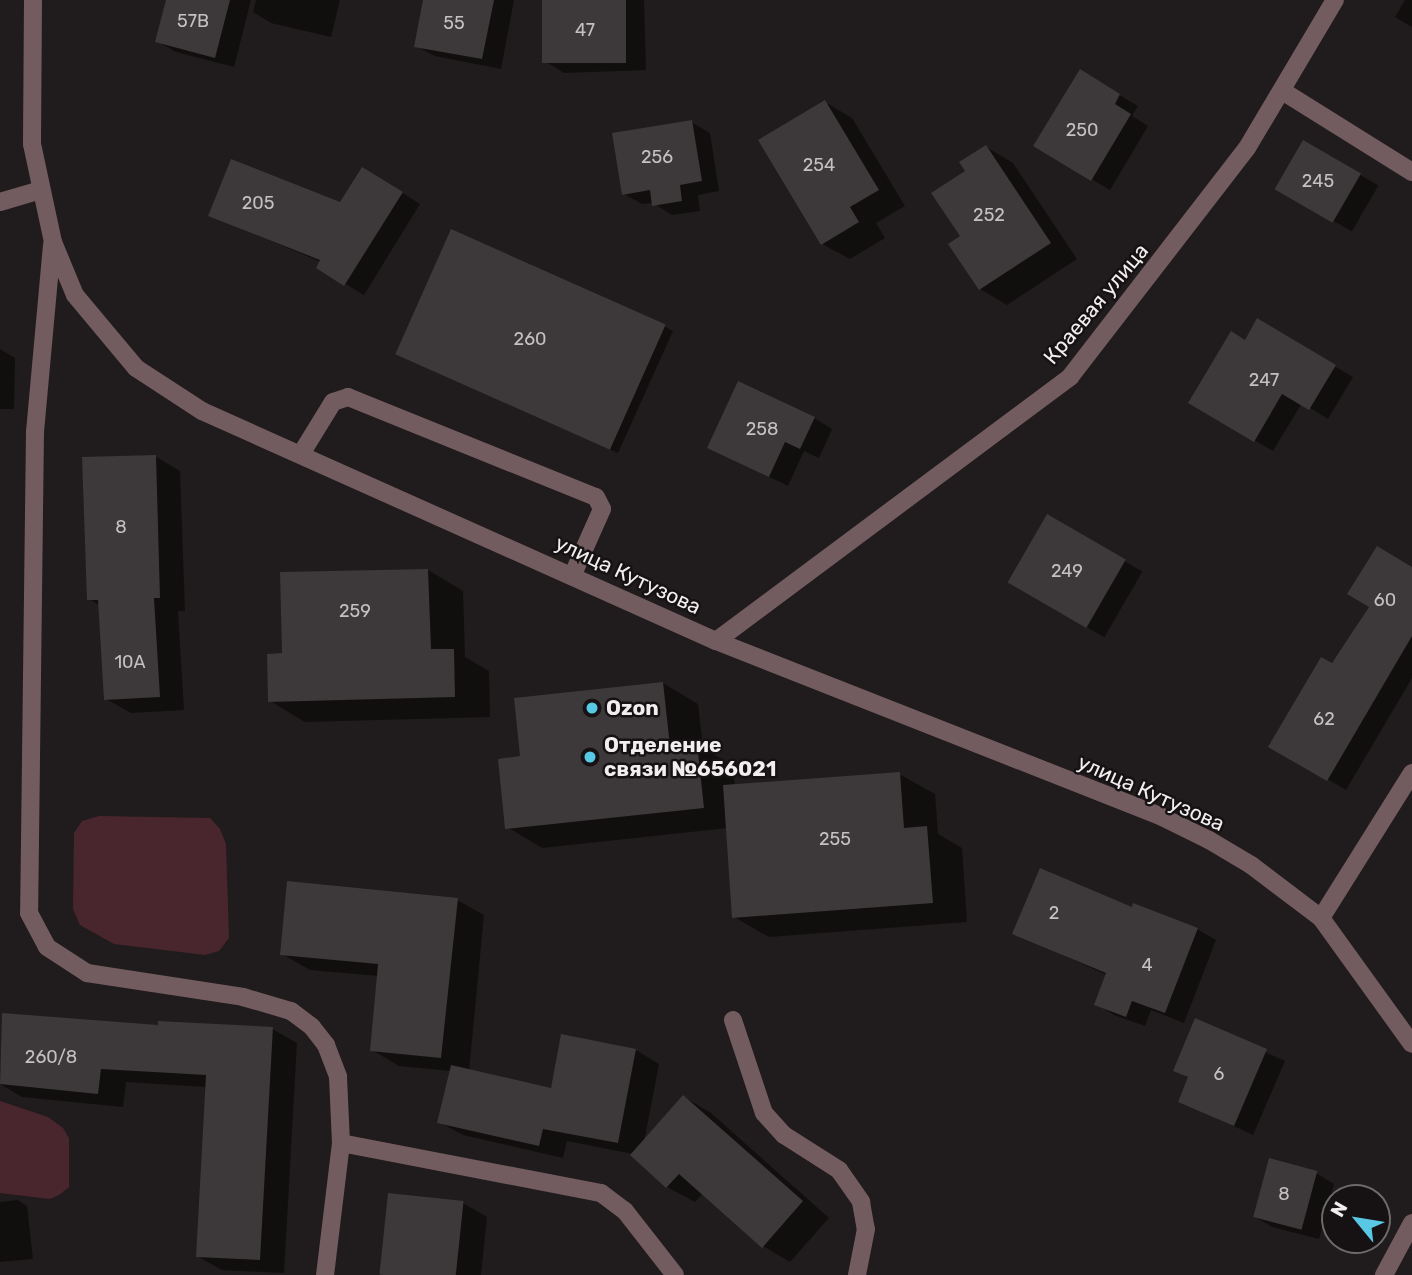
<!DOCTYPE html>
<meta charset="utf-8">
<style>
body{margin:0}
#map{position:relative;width:1412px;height:1275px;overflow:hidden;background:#201b1c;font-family:Rubik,sans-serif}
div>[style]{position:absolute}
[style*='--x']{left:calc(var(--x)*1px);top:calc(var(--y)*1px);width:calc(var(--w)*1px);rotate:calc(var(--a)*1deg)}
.green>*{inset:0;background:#49262d}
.shadow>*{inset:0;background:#0007;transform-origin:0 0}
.building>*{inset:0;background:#3d3839;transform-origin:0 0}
.minor>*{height:18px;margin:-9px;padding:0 9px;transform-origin:9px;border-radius:9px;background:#735c5f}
.dots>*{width:19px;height:19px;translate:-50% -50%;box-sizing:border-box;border:4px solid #161213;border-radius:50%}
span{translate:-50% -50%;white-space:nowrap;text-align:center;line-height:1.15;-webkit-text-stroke:5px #161213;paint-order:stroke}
.number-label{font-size:18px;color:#c5c0c2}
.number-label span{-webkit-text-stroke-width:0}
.street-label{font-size:21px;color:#f2eeef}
.poi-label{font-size:21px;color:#f2eeef;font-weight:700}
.left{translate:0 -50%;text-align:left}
.north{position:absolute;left:1321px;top:1184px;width:70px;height:70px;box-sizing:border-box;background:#161213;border:2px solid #6e6a6b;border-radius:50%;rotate:300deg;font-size:19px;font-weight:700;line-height:28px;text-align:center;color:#f2eeef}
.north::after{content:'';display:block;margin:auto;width:24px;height:32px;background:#59c8e5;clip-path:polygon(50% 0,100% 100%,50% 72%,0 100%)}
</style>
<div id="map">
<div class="green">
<i style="clip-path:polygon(99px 816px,210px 818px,220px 829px,226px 844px,229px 938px,219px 951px,205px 955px,114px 944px,80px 925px,73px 909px,74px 833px,82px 821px)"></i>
<i style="clip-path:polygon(0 1101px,48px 1117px,63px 1128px,69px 1138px,69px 1187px,59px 1195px,50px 1199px,0 1193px)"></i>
</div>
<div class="shadow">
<i style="clip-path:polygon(168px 0,251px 0,234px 67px,176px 52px,157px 41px)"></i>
<i style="clip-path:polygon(256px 0,340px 0,331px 37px,271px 23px,253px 12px)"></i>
<i style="clip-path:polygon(425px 0,514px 0,501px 69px,435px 56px,416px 46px)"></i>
<i style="clip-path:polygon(544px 0,644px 0,646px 70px,564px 73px,546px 62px)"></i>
<i style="clip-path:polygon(1405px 0,1412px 0,1412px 27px,1395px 17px)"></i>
<i style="clip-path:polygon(1080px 72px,1138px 106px,1132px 116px,1148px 126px,1110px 190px,1035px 146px)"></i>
<i style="clip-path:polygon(825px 102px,852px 118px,905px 206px,876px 223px,885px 238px,850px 259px,822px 244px)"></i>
<i style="clip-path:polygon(691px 122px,710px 133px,719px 191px,698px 195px,700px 211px,672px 215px,653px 203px,642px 204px,624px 194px)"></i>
<i style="left:1303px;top:142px;width:87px;height:53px;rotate:30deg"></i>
<i style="clip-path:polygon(986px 147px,1013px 163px,1077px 259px,1007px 305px,980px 289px,963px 237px,967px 172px)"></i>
<i style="clip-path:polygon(381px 179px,420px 204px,364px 295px,318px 267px,321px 262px,210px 215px,341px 204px)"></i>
<i style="clip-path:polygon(1258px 321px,1353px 377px,1328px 419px,1302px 403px,1273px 451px,1190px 403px,1246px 342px)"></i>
<i style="clip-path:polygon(664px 326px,673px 331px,618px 453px,405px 358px)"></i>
<i style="clip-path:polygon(0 349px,15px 358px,14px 409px,0 409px)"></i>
<i style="clip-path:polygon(814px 418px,832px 429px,819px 458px,804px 451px,788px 486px,709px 447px)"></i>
<i style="clip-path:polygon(155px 456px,180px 471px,185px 611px,178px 611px,184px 710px,131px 713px,106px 699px,101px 606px,89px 599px)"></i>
<i style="left:1048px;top:517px;width:109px;height:76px;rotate:30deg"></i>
<i style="clip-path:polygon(1412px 569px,1412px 678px,1346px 790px,1271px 746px)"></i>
<i style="clip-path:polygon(428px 570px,463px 591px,465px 657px,489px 671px,490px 717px,305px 722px,270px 701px,284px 655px)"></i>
<i style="clip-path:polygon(663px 683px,698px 704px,703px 748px,732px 765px,735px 786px,899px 774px,935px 794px,938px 834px,962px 848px,967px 922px,769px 937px,734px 917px,728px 828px,542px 848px,507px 827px,522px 758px)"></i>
<i style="clip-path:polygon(457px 900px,484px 915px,469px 1071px,552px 1090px,562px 1036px,636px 1050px,659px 1064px,644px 1142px,684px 1097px,711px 1113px,829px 1218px,790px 1262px,763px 1246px,703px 1193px,695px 1202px,667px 1187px,633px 1154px,567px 1141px,563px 1158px,463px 1135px,439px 1122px,451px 1071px,399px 1066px,372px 1050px,379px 976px,310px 970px,282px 954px)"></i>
<i style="clip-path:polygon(1133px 909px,1197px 929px,1216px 940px,1184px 1023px,1151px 1010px,1145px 1026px,1114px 1015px,1096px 1004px,1107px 975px,1014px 933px)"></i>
<i style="clip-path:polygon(3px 1015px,160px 1027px,272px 1029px,297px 1043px,284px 1273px,222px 1270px,197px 1256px,207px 1087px,126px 1082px,123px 1107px,22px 1097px,0 1084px)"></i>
<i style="clip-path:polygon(1196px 1021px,1285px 1061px,1253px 1135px,1180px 1101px,1189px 1078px,1175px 1070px)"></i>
<i style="clip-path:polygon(1316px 1173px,1334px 1184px,1319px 1239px,1272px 1227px,1254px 1216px)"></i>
<i style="clip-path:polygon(18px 1200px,27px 1206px,33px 1259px,0 1262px,0 1202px)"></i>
<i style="clip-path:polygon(463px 1203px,487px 1217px,481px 1275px,381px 1275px)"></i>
</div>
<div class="building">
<i style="clip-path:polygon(166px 0,230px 0,215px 58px,155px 42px)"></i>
<i style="clip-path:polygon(423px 0,494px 0,482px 59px,414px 47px)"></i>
<i style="left:542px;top:0;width:84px;height:63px"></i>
<i style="clip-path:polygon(1080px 69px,1120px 94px,1115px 104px,1131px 114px,1091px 181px,1033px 146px)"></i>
<i style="clip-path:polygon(825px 100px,879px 190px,850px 207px,859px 222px,821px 245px,758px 140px)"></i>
<i style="clip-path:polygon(692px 120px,702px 181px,680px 185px,682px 201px,652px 206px,650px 190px,622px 195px,612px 133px)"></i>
<i style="left:1303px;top:140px;width:67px;height:57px;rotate:30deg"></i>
<i style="clip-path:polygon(986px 145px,1051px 243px,979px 290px,948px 244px,960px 236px,931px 193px,965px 171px,959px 162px)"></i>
<i style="clip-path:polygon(231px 159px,340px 202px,362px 167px,403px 192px,344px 286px,316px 268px,320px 260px,208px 216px)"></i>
<i style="left:451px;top:229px;width:235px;height:137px;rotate:24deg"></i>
<i style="clip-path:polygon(1257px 318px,1336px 365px,1309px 410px,1282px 394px,1254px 442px,1188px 403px,1231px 331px,1245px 340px)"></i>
<i style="clip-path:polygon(738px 381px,815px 417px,800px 449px,785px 442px,769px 477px,707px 448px)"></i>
<i style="clip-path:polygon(156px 455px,160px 598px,154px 598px,160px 697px,104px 700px,98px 600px,87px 600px,82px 457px)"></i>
<i style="left:1047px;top:514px;width:91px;height:79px;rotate:30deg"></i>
<i style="clip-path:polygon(1377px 546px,1412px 567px,1412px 636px,1327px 781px,1268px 747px,1321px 657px,1332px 663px,1369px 607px,1347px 594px)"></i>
<i style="clip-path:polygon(428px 569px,431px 649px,454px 649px,455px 697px,268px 702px,267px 654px,282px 653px,280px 572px)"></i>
<i style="clip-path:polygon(663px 682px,670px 746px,697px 743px,704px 808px,505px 829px,498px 759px,520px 756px,514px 698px)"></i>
<i style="clip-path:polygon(900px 772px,904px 828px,927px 826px,933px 903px,732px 918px,723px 785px)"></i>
<i style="clip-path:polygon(1040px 868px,1132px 907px,1133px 903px,1198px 928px,1165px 1013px,1132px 1001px,1126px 1017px,1094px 1005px,1106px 973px,1012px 934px)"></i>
<i style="clip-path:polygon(287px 881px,458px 898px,441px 1058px,370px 1051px,378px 964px,280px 955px)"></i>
<i style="clip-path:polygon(2px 1013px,158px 1025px,158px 1021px,273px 1027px,260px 1260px,196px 1257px,206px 1075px,101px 1069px,98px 1094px,0 1084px)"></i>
<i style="clip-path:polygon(1195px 1018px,1267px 1049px,1234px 1126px,1178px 1102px,1188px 1077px,1173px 1071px)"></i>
<i style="clip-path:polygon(561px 1034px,636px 1049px,618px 1143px,543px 1129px,539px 1146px,437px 1123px,451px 1065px,551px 1088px)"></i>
<i style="clip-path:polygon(683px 1095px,803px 1201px,762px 1248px,679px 1174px,666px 1188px,630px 1155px)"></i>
<i style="left:1269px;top:1158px;width:50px;height:61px;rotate:15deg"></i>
<i style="left:388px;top:1193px;width:76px;height:82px;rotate:6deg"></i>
</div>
<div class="minor">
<i style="--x:33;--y:0;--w:144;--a:90.4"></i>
<i style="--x:32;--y:144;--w:100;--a:77.9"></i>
<i style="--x:53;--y:242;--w:57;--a:67.5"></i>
<i style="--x:75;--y:295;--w:95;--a:50.1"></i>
<i style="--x:136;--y:368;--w:79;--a:33.1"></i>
<i style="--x:202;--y:411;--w:563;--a:24.11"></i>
<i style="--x:716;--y:641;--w:479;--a:21.5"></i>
<i style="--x:1162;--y:817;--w:52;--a:26.1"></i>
<i style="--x:1209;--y:840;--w:49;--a:30.8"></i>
<i style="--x:1251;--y:865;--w:88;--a:37.1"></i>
<i style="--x:1321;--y:918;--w:155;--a:54.2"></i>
<i style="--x:1284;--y:92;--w:151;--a:32"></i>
<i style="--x:0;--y:202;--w:43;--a:-16.3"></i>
<i style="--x:52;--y:245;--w:187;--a:95.2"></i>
<i style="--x:35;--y:431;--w:482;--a:90.7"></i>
<i style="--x:29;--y:913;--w:38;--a:62"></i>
<i style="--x:47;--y:947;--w:48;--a:33"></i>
<i style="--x:87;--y:973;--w:158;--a:8.7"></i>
<i style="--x:243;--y:997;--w:50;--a:16.3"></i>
<i style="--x:291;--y:1011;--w:26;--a:37"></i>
<i style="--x:312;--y:1027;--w:23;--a:52"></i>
<i style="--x:326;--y:1045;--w:34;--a:69"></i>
<i style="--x:338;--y:1077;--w:66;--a:87.4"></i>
<i style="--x:341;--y:1143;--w:133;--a:96.9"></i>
<i style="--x:301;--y:454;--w:61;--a:-58.4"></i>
<i style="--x:333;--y:402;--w:16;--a:-18"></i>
<i style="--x:348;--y:397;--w:267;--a:22"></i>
<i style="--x:596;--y:497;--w:13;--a:63"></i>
<i style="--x:602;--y:509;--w:71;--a:114"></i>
<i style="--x:716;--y:641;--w:442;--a:-36.7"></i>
<i style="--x:1070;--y:377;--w:289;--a:-52.3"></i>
<i style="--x:1247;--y:148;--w:172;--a:-59.3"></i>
<i style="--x:1321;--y:918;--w:171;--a:-57.9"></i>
<i style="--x:733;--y:1020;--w:98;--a:71.6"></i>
<i style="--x:764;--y:1113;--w:30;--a:48"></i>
<i style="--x:784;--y:1135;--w:65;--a:32.5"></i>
<i style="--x:839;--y:1170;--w:39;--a:55"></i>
<i style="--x:861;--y:1202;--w:27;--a:80"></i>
<i style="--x:866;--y:1229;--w:47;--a:101.1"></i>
<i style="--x:341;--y:1143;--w:265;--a:10.9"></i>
<i style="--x:601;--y:1193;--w:30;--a:37"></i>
<i style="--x:625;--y:1211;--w:81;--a:52"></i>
<i style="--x:1384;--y:1275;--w:59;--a:-61.7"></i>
</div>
<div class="dots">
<i style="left:592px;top:708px;background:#59c8e5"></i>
<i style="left:590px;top:757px;background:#59c8e5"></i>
</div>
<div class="number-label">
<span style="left:193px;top:21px">57В</span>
<span style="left:454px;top:23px">55</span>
<span style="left:585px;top:30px">47</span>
<span style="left:1082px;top:130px">250</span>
<span style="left:657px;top:157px">256</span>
<span style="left:819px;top:165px">254</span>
<span style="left:1318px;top:181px">245</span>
<span style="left:258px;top:203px">205</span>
<span style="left:989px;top:215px">252</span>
<span style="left:530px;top:339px">260</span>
<span style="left:1264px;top:380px">247</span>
<span style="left:762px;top:429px">258</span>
<span style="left:121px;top:527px">8</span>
<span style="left:1067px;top:571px">249</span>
<span style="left:1385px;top:600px">60</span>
<span style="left:355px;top:611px">259</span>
<span style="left:130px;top:662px">10А</span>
<span style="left:1324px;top:719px">62</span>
<span style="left:835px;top:839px">255</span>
<span style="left:1054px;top:913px">2</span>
<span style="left:1147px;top:965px">4</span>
<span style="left:51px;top:1057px">260/8</span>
<span style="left:1219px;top:1074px">6</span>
<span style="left:1284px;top:1194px">8</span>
</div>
<div class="street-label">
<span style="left:1096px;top:304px;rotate:-50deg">Краевая улица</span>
<span style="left:628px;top:575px;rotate:25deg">улица Кутузова</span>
<span style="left:1151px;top:793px;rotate:24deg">улица Кутузова</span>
</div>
<div class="poi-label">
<span class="left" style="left:606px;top:708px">Ozon</span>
<span class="left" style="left:604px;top:757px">Отделение<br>связи №656021</span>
</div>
<div class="north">N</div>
</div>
